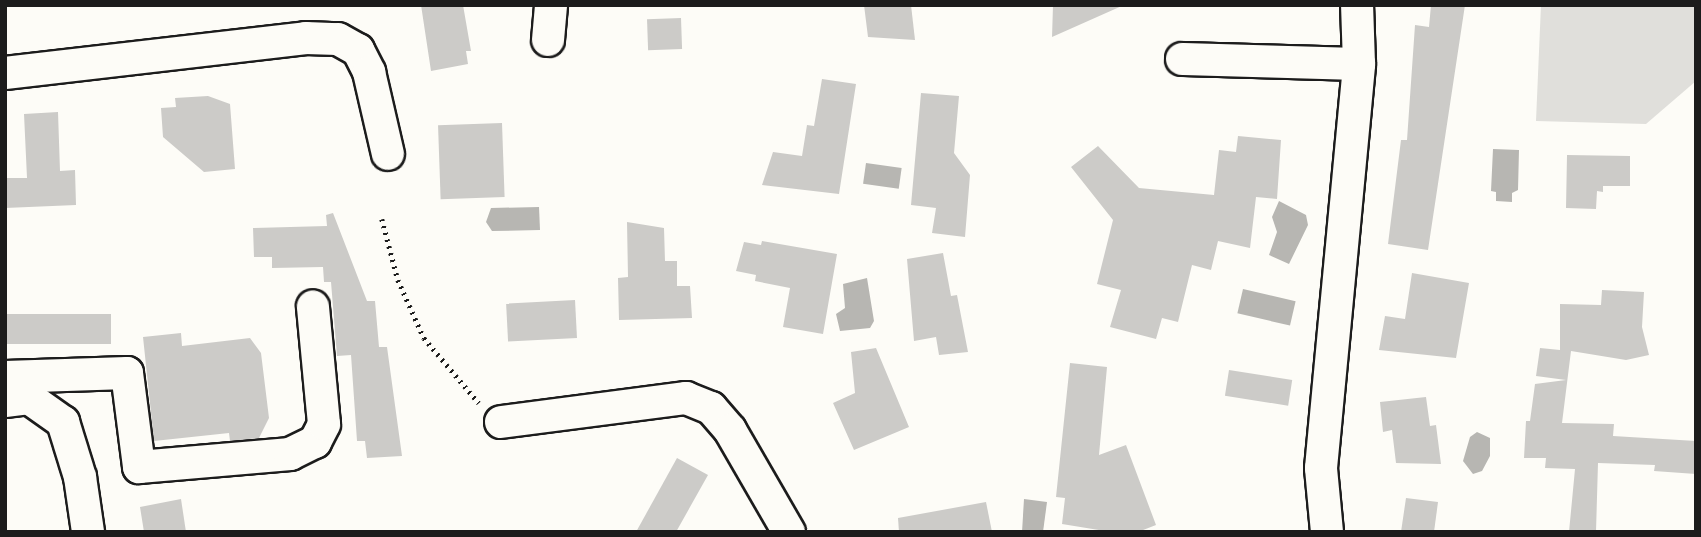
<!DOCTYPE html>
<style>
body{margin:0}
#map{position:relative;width:1701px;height:537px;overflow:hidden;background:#fdfcf7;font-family:Mynerve,sans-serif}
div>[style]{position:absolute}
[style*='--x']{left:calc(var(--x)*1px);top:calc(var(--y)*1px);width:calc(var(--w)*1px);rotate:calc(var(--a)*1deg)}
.green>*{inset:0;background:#e0dfdb}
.water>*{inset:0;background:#b7b6b2;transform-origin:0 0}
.building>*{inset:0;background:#cccbc8;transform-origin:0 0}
.path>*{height:4.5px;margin-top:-2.25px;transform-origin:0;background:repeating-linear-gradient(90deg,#1c1c1c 0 2px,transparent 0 7px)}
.roads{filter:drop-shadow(2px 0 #1c1c1c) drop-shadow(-2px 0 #1c1c1c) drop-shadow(0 2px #1c1c1c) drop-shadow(0 -2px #1c1c1c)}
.minor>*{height:32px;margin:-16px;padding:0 16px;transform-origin:16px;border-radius:16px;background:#fdfcf7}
span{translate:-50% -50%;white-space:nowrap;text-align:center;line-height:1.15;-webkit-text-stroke:6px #fdfcf7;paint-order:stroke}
.frame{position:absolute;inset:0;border:7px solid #1c1c1c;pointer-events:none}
</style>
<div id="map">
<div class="green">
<i style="clip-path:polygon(1541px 5px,1696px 5px,1696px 81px,1646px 124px,1536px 121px)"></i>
</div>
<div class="water">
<i style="clip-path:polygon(1493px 149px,1519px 150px,1518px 190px,1512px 193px,1512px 202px,1496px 201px,1496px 192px,1491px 191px)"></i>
<i style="left:866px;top:163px;width:36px;height:21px;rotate:8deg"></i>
<i style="clip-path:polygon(1279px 201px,1306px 215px,1308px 225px,1289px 264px,1269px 255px,1277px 232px,1272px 217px)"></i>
<i style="clip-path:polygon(539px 207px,540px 230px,492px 231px,486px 222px,491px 208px)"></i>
<i style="clip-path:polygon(867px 278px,874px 321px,870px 328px,840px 331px,836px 314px,845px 308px,843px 284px)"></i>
<i style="left:1243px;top:289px;width:54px;height:25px;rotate:13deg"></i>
<i style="clip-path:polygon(1477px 432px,1490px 438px,1490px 456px,1482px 471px,1473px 474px,1463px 461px,1470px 437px)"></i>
<i style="clip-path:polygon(1024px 499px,1047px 502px,1043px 532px,1022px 532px)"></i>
</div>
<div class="building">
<i style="clip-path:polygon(421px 5px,463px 5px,471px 51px,466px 51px,468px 64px,431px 71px)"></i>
<i style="clip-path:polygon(864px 5px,911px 5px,915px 40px,868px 37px)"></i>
<i style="clip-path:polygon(1053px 5px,1124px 5px,1052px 37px)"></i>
<i style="clip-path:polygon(1431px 5px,1465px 5px,1428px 250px,1388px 244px,1401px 140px,1407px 140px,1415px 25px,1429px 27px)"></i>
<i style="left:681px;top:18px;width:31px;height:34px;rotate:88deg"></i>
<i style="clip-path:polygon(822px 79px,856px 84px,839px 194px,762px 185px,773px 152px,802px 156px,807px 125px,814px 126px)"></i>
<i style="clip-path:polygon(921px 93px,959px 96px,954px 153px,970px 175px,965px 237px,932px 233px,936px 208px,911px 205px)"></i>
<i style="clip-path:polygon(208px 96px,230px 104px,235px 169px,204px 172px,163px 137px,161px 108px,176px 107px,175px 98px)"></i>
<i style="clip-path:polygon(58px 112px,60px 171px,75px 170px,76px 205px,5px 208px,5px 178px,27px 178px,24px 114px)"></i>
<i style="left:502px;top:123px;width:74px;height:64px;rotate:88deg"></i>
<i style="clip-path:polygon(1238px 136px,1281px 140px,1277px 199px,1256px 197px,1250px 248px,1218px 241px,1211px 270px,1192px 265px,1178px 322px,1162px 318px,1156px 339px,1110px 327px,1121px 290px,1097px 284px,1113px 220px,1071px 167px,1098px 146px,1139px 188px,1214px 195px,1219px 150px,1236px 152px)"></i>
<i style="clip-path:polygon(1567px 155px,1630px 156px,1630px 186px,1603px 186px,1603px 192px,1597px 191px,1596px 209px,1566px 208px)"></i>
<i style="clip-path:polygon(333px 213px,367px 301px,375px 301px,379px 347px,387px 347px,402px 456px,367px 458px,365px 441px,357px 441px,351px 355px,337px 356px,331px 282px,324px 282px,323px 267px,272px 268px,272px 257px,254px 257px,253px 228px,327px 226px,326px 215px)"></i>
<i style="clip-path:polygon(627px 222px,664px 228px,665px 261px,677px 261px,677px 286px,690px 286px,692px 318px,619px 320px,618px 278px,628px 277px)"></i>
<i style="clip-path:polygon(762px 241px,837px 254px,823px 334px,783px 327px,790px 288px,755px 281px,756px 275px,736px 271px,744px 242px,761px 245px)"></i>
<i style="clip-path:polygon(943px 253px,951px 296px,957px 295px,968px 352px,939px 355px,936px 337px,914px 341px,907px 259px)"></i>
<i style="clip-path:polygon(1412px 273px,1469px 283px,1456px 358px,1379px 350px,1385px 316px,1405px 319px)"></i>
<i style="clip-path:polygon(1602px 290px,1644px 292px,1642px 327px,1649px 355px,1626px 360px,1571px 351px,1562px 423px,1614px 424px,1613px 436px,1696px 441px,1696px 474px,1654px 471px,1655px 465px,1598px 463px,1596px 532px,1569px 532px,1575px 469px,1545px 468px,1546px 458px,1524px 458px,1526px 421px,1530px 421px,1535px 384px,1566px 380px,1536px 376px,1540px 348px,1560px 350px,1560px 304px,1601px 305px)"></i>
<i style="left:575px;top:300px;width:38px;height:69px;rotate:87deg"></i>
<i style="left:111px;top:314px;width:30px;height:106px;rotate:90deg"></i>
<i style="clip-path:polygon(181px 333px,182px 346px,250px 338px,261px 353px,269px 418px,259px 438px,230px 441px,229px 433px,154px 441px,143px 337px)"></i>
<i style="clip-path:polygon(876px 348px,909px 427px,854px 450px,833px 403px,855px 393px,851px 352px)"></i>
<i style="clip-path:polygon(1070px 363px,1107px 367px,1099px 455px,1126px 445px,1156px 525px,1138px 532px,1111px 532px,1062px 524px,1065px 498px,1056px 497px)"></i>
<i style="left:1229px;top:370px;width:64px;height:26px;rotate:9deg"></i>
<i style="clip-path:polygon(1426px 397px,1430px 426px,1436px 425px,1441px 464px,1396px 463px,1392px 430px,1383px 432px,1380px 402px)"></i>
<i style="clip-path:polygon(677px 458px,708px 475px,676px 532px,636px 532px)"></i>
<i style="clip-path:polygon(1406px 498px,1438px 502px,1434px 532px,1401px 532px)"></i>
<i style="clip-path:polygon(181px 499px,186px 532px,144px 532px,140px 507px)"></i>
<i style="clip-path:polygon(986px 502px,992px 532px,899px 532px,898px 518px)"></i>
</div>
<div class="path">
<i style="--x:382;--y:219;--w:63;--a:75.3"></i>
<i style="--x:398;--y:280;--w:64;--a:65.9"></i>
<i style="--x:424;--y:338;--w:85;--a:49.8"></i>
</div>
<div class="roads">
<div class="minor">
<i style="--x:548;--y:40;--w:35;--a:-85"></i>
<i style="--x:1182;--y:59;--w:177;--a:1.6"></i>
<i style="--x:5;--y:73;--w:303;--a:-6.6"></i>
<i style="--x:306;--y:38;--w:32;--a:2"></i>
<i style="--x:338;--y:39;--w:23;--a:29"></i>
<i style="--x:358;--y:50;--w:25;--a:63"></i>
<i style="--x:369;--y:72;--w:84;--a:77"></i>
<i style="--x:5;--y:377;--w:122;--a:-1.9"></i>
<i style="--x:127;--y:373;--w:95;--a:82.7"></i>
<i style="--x:139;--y:467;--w:152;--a:-4.9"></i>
<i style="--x:290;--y:454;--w:28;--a:-26"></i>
<i style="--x:315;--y:442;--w:20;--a:-63"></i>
<i style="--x:324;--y:424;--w:118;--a:-95.4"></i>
<i style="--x:5;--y:401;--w:24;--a:-7"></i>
<i style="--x:29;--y:398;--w:42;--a:35.2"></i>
<i style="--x:63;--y:422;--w:58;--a:72.8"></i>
<i style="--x:80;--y:477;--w:56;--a:81.7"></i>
<i style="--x:501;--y:422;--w:187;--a:-7.4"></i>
<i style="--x:686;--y:398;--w:27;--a:22"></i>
<i style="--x:711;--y:408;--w:29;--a:49"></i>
<i style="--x:730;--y:430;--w:118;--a:60"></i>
<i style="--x:1327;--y:532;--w:64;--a:-95.4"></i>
<i style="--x:1321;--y:468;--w:406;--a:-84.6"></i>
<i style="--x:1359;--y:64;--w:59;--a:-91.9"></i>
</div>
</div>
<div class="frame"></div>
</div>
